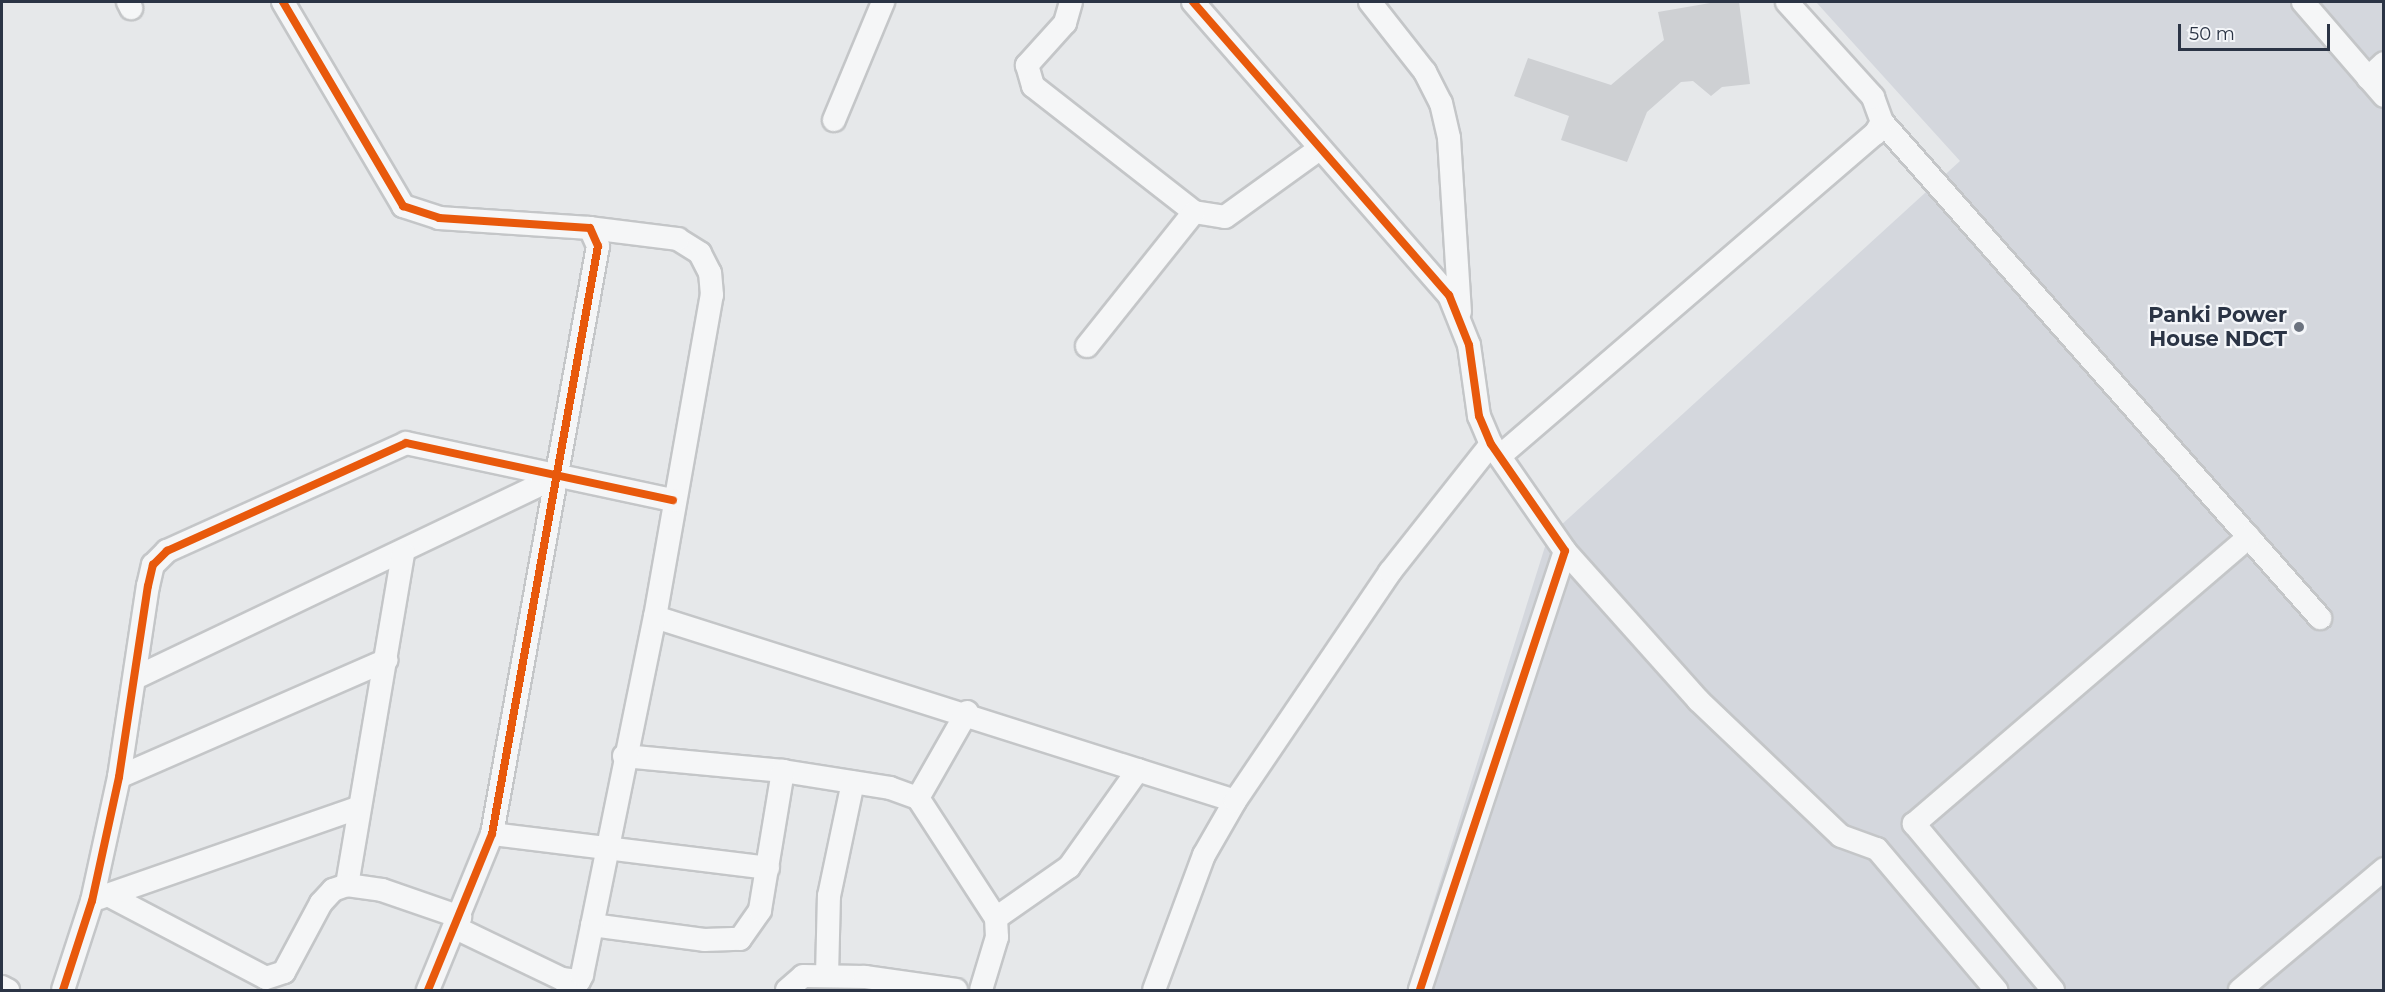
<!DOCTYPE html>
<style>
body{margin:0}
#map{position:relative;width:2385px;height:992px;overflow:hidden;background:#e6e8ea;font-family:Montserrat,sans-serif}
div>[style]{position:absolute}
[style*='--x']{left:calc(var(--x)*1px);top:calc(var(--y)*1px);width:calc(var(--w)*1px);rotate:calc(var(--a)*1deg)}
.built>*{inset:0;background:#d4d7dd}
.building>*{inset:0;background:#ced0d3}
.roads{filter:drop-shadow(2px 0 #c4c6c8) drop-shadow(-2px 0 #c4c6c8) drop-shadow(0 2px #c4c6c8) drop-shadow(0 -2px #c4c6c8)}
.minor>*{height:22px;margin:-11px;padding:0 11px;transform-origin:11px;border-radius:11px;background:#f5f6f7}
.cycleway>*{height:8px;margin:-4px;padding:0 4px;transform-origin:4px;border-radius:4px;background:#e8590c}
.dots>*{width:16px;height:16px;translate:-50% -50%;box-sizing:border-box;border:3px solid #f4f6f9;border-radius:50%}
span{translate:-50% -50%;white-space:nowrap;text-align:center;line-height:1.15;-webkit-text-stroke:4.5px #f4f6f9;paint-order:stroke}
.poi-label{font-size:21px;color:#2b3445;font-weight:700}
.right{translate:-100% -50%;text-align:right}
.frame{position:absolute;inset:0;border:3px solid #2b3445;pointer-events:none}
.scale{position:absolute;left:2178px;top:24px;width:152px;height:27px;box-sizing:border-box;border:3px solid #2b3445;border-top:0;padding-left:8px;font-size:18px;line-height:21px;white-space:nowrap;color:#2b3445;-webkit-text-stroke:4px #f4f6f9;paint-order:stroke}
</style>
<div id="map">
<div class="built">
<i style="clip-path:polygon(1816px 2px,2383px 2px,2383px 990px,1406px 990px,1548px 537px,1960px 161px)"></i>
</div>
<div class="building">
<i style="clip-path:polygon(1716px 2px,1739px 2px,1750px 84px,1722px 87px,1711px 96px,1693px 81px,1681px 82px,1647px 112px,1627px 162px,1561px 140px,1569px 116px,1514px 96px,1528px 58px,1611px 85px,1664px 40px,1658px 12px)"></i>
</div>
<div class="roads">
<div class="minor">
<i style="--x:128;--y:2;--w:7;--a:63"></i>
<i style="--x:283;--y:2;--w:237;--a:59.5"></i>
<i style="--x:403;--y:206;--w:38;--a:18"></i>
<i style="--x:439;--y:218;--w:151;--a:3.8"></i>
<i style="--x:590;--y:228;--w:20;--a:66"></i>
<i style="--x:598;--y:246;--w:597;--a:100.22"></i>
<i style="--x:492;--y:834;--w:169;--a:112.3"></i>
<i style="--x:1071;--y:2;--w:22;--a:106"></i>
<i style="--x:1065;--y:23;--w:57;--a:132.1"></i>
<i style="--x:1027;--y:65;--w:22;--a:74"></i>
<i style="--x:1033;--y:86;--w:204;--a:38"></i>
<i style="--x:1194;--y:212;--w:31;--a:9"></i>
<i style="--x:1225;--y:217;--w:115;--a:-35.8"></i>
<i style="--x:1193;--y:2;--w:389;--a:48.9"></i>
<i style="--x:1449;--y:295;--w:54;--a:68.2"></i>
<i style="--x:1469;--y:345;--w:72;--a:82"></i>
<i style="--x:1479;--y:416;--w:30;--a:67"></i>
<i style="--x:1491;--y:444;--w:130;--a:55.3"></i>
<i style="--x:1565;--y:551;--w:462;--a:108.3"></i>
<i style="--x:1370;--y:2;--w:89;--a:51.8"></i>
<i style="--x:1425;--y:72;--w:35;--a:63"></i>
<i style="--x:1441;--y:103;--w:36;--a:77"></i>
<i style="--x:1449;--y:138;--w:174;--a:86.4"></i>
<i style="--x:2303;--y:2;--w:124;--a:49.2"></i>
<i style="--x:2368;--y:78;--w:22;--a:-43"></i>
<i style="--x:834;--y:120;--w:128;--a:-67.4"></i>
<i style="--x:1882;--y:122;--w:662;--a:48.55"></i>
<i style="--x:1087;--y:346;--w:171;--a:-51.4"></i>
<i style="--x:1500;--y:456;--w:494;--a:-40.7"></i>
<i style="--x:1875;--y:134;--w:14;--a:-60"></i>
<i style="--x:1882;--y:122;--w:27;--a:-110"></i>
<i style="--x:1873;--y:97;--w:128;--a:-132.2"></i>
<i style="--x:1565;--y:551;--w:200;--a:48.2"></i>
<i style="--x:1698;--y:700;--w:197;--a:43.6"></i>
<i style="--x:1841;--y:836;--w:38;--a:20"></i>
<i style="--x:1877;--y:849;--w:185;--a:49.8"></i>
<i style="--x:655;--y:617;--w:608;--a:17.6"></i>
<i style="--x:135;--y:678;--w:470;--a:-25.5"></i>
<i style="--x:624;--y:756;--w:160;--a:5.4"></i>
<i style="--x:783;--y:771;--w:108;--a:9"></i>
<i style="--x:890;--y:788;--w:30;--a:20"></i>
<i style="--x:918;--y:798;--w:143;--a:57"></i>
<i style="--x:996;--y:918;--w:19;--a:87"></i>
<i style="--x:997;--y:937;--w:55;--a:106.8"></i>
<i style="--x:119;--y:777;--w:292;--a:-23.6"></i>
<i style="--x:918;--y:798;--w:99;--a:-60.3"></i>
<i style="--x:492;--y:834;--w:278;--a:7"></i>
<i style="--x:347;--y:885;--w:337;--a:-80.4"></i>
<i style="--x:108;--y:895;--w:178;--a:27.7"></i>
<i style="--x:266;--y:978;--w:19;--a:-18"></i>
<i style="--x:284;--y:972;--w:78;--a:-61.8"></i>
<i style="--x:321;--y:903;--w:18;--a:-47"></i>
<i style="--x:333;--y:890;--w:15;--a:-20"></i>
<i style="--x:347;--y:885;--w:35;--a:8"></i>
<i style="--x:382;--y:890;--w:83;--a:19.1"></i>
<i style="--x:99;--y:898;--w:274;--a:-19.2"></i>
<i style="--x:996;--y:918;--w:89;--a:-34.9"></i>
<i style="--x:1069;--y:867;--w:119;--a:-54.6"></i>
<i style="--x:592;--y:925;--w:113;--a:7.6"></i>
<i style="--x:704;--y:940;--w:36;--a:-2"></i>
<i style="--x:740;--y:939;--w:35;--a:-55"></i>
<i style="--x:760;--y:910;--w:141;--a:-80.6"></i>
<i style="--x:456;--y:928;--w:118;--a:25.7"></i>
<i style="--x:562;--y:979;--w:17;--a:7"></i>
<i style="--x:579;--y:981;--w:7;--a:-63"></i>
<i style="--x:582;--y:975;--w:365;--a:-78.5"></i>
<i style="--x:655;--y:617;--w:327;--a:-80"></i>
<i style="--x:712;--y:295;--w:22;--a:-95"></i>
<i style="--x:710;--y:273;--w:22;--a:-117"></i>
<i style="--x:700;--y:253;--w:26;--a:-148"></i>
<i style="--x:678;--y:239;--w:89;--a:-172.9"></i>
<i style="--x:827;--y:976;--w:80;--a:-88.6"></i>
<i style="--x:829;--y:896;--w:116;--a:-78.1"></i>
<i style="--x:2;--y:987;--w:7;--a:27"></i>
<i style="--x:63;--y:990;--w:94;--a:-72"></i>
<i style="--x:92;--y:901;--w:127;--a:-77.7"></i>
<i style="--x:119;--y:777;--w:193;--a:-81.4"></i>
<i style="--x:148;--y:586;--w:22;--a:-77"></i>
<i style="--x:153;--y:565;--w:20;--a:-45"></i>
<i style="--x:167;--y:551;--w:262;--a:-24.3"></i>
<i style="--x:406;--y:443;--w:273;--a:12.1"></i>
<i style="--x:787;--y:990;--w:21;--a:-41"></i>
<i style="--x:803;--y:976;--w:62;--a:0.9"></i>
<i style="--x:865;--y:977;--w:92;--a:8.1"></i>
<i style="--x:1154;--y:990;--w:144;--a:-69.7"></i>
<i style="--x:1204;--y:855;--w:62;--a:-60.1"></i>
<i style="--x:1235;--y:801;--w:277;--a:-55.9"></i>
<i style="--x:1390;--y:572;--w:163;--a:-51.7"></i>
<i style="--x:2053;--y:990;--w:217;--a:-129.9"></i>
<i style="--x:1914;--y:824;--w:441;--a:-40.6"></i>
<i style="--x:2240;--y:990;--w:188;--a:-40"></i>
</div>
</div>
<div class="cycleway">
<i style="--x:283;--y:2;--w:237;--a:59.5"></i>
<i style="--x:403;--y:206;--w:38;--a:18"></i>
<i style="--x:439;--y:218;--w:151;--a:3.8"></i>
<i style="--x:590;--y:228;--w:20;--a:66"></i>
<i style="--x:598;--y:246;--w:597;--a:100.22"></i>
<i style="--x:492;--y:834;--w:169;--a:112.3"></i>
<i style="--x:1193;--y:2;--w:389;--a:48.9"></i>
<i style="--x:1449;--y:295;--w:54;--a:68.2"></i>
<i style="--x:1469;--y:345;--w:72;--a:82"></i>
<i style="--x:1479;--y:416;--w:30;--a:67"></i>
<i style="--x:1491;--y:444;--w:130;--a:55.3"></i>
<i style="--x:1565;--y:551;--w:462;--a:108.3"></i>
<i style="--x:63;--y:990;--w:94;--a:-72"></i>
<i style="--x:92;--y:901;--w:127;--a:-77.7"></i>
<i style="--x:119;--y:777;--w:193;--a:-81.4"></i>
<i style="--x:148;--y:586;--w:22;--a:-77"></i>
<i style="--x:153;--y:565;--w:20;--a:-45"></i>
<i style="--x:167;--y:551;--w:262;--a:-24.3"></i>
<i style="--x:406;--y:443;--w:273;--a:12.1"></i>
</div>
<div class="dots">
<i style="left:2299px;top:327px;background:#6c737f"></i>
</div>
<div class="poi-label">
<span class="right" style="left:2287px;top:327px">Panki Power<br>House NDCT</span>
</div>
<div class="frame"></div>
<div class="scale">50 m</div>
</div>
